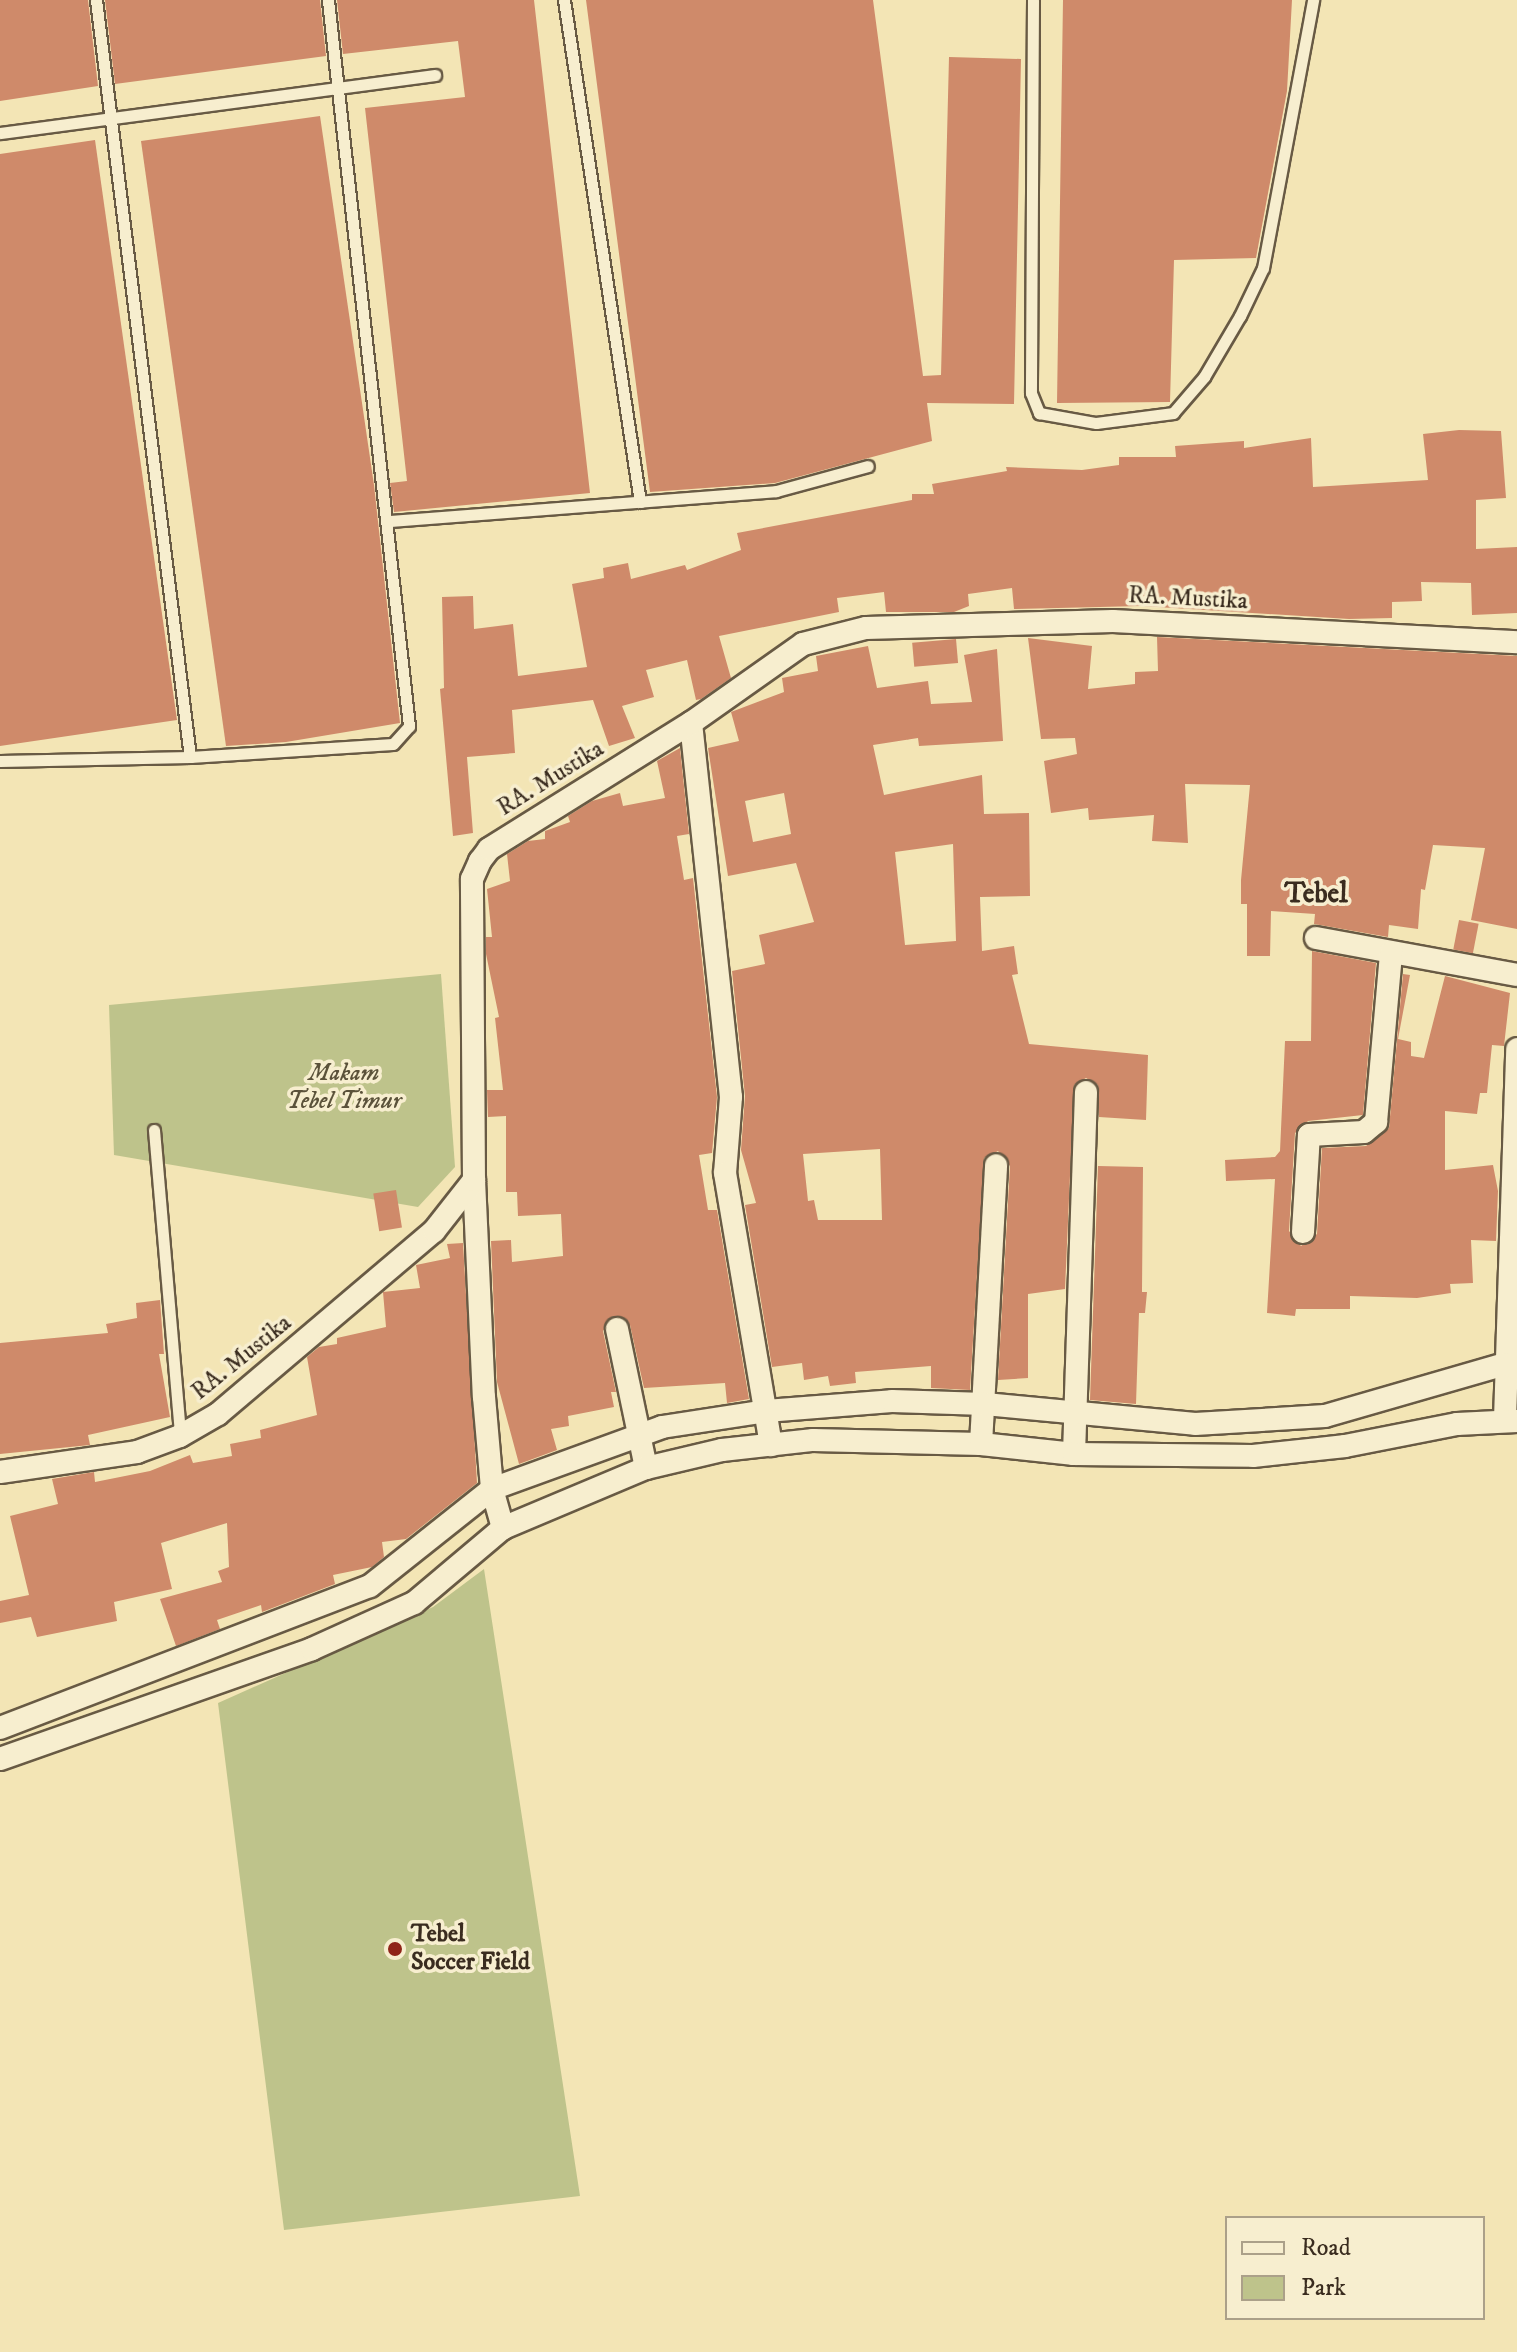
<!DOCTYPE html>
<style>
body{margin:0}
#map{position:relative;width:1517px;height:2352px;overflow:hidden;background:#f3e5b5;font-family:"IM FELL DW Pica",serif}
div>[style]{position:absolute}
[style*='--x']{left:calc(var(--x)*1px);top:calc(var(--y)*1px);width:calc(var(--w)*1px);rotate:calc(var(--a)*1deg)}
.green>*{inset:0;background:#bec38b}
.building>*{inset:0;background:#cf8a6a;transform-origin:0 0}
.roads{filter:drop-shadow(2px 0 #685a44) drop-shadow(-2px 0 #685a44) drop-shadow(0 2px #685a44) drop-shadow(0 -2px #685a44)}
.service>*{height:11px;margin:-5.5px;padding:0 5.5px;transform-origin:5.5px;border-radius:5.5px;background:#f7eecf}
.minor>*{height:22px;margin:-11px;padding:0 11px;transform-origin:11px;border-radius:11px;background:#f7eecf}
.dots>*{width:22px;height:22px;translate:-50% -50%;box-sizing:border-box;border:4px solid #f7eecf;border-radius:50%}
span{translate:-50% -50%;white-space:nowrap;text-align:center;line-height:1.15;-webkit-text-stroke:7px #f7eecf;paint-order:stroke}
.street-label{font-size:24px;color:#3a2c1f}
.park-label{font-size:24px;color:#5b523a;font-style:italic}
.poi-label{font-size:24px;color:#3a2c1f;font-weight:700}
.left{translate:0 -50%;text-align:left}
.quarter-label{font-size:28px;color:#3a2c1f;font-weight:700}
.legend{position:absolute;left:1225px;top:2216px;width:260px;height:104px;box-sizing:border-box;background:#f7eecf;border:2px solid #aba089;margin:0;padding:10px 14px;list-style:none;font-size:24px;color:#3a2c1f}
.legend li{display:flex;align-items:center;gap:16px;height:40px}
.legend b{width:40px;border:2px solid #aba089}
</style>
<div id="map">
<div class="green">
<i style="clip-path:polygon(441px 974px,455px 1167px,418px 1207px,114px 1155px,109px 1005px)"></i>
<i style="clip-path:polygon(484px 1569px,580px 2196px,284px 2230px,218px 1703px,433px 1607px)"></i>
</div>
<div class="building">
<i style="clip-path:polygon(0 0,88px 0,98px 86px,0 101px)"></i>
<i style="clip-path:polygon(105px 0,320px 0,326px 56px,115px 84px)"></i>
<i style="clip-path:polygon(337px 0,534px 0,590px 493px,394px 512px,390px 483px,407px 481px,365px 108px,465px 97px,458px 41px,343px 54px)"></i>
<i style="clip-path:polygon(586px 0,873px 0,923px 376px,941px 375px,949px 57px,1021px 59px,1014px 404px,927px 403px,932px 441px,775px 483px,650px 492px)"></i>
<i style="clip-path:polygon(1063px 0,1292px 0,1287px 91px,1256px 258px,1174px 260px,1170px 402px,1057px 403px)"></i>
<i style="clip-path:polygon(320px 116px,374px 485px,400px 723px,286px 742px,226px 746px,141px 141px)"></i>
<i style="clip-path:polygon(95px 140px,177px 720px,0 746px,0 154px)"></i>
<i style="clip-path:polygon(1459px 430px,1501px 431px,1506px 498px,1476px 500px,1476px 549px,1517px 547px,1517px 613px,1472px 615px,1471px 583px,1421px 582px,1422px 601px,1392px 602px,1392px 618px,1349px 619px,1141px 606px,1014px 609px,1012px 588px,968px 594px,969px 606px,954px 612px,886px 612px,884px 592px,837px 598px,839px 612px,719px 636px,731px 678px,701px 699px,696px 700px,687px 660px,646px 670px,654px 697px,622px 706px,635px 738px,609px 746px,593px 700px,512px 710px,515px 753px,467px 757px,473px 833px,453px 836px,440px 689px,444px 688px,442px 597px,473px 596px,474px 629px,513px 624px,518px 676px,587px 667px,572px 584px,604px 578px,603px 568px,628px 563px,631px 579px,685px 565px,687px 570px,741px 550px,737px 533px,912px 500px,912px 494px,934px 494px,932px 484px,1007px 471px,1006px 467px,1082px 470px,1119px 465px,1119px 457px,1176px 457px,1175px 446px,1244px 441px,1244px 448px,1311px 438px,1313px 487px,1428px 480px,1423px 434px)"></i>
<i style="clip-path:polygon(1157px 637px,1517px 656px,1517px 929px,1471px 920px,1485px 848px,1433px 845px,1425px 890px,1421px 889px,1418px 929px,1389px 925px,1388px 937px,1314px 924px,1315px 914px,1271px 911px,1270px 956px,1247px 956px,1247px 904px,1241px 904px,1241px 880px,1250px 785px,1185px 784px,1188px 843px,1152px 841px,1154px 815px,1089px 820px,1088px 808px,1051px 813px,1044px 761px,1077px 754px,1075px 738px,1041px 739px,1028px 638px,1092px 646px,1088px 689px,1135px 684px,1135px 672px,1158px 671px)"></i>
<i style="left:956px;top:639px;width:24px;height:44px;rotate:85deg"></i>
<i style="clip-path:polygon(evenodd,868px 646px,877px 688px,928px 681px,931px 704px,972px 702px,964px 655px,997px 649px,1003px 741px,919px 746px,918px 738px,873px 745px,884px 795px,982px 775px,984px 814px,1029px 813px,1030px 896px,980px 897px,982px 951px,1014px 946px,1018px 974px,1012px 975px,1029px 1044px,1148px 1055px,1146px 1120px,1099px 1117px,1098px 1085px,1086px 1078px,1074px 1085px,1065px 1289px,1028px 1294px,1028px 1378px,998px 1380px,1010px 1166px,998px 1151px,984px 1158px,970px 1390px,931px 1388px,931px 1366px,855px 1372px,856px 1383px,830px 1386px,828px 1376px,804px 1380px,802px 1363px,772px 1367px,745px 1205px,756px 1203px,741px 1150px,745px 1096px,732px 971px,765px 964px,759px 935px,814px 922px,796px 863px,728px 876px,708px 748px,739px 741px,731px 712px,784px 692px,782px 678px,818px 671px,816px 656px,868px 646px,784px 793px,791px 834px,753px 842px,745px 801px,784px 793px,868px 646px,953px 844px,956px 941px,905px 945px,895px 852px,953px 844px,868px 646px,880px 1149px,882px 1220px,818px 1220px,814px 1200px,808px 1201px,803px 1154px,880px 1149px)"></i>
<i style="clip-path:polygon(680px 748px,689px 834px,677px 836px,684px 880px,693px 878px,717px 1097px,712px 1153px,699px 1155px,708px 1210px,717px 1210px,749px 1399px,727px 1403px,725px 1383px,644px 1388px,630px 1325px,613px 1316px,603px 1331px,616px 1392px,611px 1392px,614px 1407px,568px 1416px,569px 1426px,551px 1429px,557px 1450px,519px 1464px,497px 1382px,491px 1241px,511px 1240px,512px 1262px,563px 1256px,561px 1214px,518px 1216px,517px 1192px,506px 1192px,506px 1116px,488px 1117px,487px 1090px,503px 1090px,495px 1018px,499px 1017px,486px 954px,486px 937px,492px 937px,487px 889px,510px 881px,507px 854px,528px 841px,545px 839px,545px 831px,570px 822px,568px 816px,592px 801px,620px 793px,623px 806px,665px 798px,657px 761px)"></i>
<i style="left:1459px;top:920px;width:20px;height:30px;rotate:11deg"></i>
<i style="clip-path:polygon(1312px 951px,1376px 963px,1363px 1115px,1308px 1121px,1295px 1133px,1289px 1231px,1301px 1246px,1317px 1234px,1322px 1148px,1366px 1146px,1389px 1128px,1403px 974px,1410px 975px,1398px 1039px,1411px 1042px,1411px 1056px,1424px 1058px,1445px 976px,1510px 993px,1504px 1046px,1492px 1045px,1487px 1093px,1480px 1093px,1477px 1114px,1445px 1111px,1445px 1170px,1493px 1165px,1498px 1191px,1496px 1241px,1471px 1240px,1473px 1283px,1450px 1284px,1451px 1293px,1417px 1298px,1350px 1296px,1350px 1309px,1296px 1309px,1295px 1316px,1267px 1313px,1275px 1179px,1226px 1181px,1225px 1160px,1275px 1157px,1280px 1151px,1285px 1041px,1311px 1041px)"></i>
<i style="clip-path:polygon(1098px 1166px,1143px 1167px,1142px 1292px,1147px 1292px,1145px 1313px,1139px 1313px,1136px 1404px,1090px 1400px)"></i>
<i style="left:396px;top:1190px;width:38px;height:23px;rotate:81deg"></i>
<i style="clip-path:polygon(463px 1243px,477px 1483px,406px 1539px,382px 1542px,384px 1557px,372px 1567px,333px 1575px,335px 1584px,262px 1612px,261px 1605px,217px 1620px,220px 1629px,176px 1646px,160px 1599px,222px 1582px,218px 1571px,229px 1567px,227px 1523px,161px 1543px,172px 1589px,114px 1602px,117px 1621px,37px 1637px,31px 1617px,0 1623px,0 1601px,29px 1595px,10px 1516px,58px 1504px,52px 1479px,94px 1472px,95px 1482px,150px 1471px,190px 1455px,193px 1463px,232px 1456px,230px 1444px,261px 1438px,260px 1430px,317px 1415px,307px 1357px,319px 1347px,337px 1344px,337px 1338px,386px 1327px,383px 1292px,420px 1288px,416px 1265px,450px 1258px,447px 1244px)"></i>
<i style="clip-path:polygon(160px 1300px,164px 1354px,159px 1354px,170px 1417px,88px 1435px,90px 1445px,0 1454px,0 1343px,108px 1333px,106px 1324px,137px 1318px,136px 1303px)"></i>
</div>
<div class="roads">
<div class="service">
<i style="--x:96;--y:0;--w:763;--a:82.92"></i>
<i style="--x:564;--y:0;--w:508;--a:81.39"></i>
<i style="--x:1033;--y:0;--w:393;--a:90.3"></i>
<i style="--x:1031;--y:393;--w:22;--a:68"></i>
<i style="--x:1039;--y:413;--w:58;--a:10"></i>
<i style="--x:1096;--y:423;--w:78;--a:-7.4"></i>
<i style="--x:1173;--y:413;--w:48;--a:-49.3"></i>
<i style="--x:1204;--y:377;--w:71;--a:-59.5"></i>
<i style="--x:1240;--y:316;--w:53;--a:-64.4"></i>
<i style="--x:1263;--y:268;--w:273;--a:-79.4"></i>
<i style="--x:0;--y:133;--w:439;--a:-7.6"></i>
<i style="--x:389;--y:521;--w:388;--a:-4.4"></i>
<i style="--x:776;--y:491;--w:95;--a:-15.2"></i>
<i style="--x:0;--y:761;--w:190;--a:-1.2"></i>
<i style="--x:190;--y:757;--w:203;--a:-3.7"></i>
<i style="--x:393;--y:744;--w:24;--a:-48"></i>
<i style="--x:409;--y:726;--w:731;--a:-96.37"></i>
<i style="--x:154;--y:1130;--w:307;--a:85.1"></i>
</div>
<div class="minor">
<i style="--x:691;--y:723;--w:376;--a:83.9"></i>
<i style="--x:731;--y:1097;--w:76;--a:94.5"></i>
<i style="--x:725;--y:1173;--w:276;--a:80.4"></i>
<i style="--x:1316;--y:938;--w:204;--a:10.4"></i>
<i style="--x:474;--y:1180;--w:217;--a:87.4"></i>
<i style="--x:484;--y:1397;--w:92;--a:85"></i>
<i style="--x:492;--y:1489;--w:41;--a:74.2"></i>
<i style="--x:1303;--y:1232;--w:97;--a:-86.5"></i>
<i style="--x:1309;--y:1135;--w:55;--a:-3.1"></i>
<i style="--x:1364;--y:1132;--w:16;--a:-40"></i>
<i style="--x:1376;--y:1122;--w:170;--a:-84.9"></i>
<i style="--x:617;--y:1329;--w:142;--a:78.2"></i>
<i style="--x:1505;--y:1419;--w:370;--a:-88.1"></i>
<i style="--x:981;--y:1444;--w:279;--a:-86.9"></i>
<i style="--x:1074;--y:1454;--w:362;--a:-88.1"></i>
<i style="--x:0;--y:1472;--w:138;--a:-8.3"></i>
<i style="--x:137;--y:1452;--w:46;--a:-20.4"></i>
<i style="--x:180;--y:1436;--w:44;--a:-30.1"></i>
<i style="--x:218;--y:1414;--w:283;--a:-40.3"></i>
<i style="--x:434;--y:1231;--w:65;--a:-51.9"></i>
<i style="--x:474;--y:1180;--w:301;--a:-90.4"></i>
<i style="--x:472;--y:879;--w:20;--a:-66"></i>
<i style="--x:480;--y:861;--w:15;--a:-53"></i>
<i style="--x:489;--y:849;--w:238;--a:-32"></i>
<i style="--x:691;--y:723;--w:137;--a:-35.2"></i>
<i style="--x:803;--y:644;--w:65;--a:-14.3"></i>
<i style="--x:866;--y:628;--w:247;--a:-1.6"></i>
<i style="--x:1113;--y:621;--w:405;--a:3"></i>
<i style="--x:0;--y:1728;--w:396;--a:-21"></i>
<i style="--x:370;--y:1586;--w:156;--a:-38.5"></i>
<i style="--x:492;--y:1489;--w:181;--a:-20"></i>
<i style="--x:662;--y:1427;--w:105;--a:-8.7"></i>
<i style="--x:766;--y:1411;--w:126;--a:-4.5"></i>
<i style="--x:892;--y:1401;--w:93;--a:1.8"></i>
<i style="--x:985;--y:1404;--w:211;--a:5.4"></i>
<i style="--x:1195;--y:1424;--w:130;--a:-3.5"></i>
<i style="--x:1325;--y:1416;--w:187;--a:-16.1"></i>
<i style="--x:1505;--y:1364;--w:13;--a:18"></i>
<i style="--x:0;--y:1759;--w:331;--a:-19.4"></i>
<i style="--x:312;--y:1649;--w:112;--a:-24.3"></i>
<i style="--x:414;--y:1603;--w:116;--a:-40.1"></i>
<i style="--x:503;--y:1528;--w:155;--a:-22.8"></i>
<i style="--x:646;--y:1468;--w:78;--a:-13.3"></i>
<i style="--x:722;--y:1450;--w:92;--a:-6.3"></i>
<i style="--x:813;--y:1440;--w:168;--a:1.4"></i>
<i style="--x:981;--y:1444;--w:94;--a:6.1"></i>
<i style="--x:1074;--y:1454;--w:179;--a:0.6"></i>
<i style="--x:1253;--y:1456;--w:93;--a:-6.2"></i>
<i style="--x:1345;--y:1446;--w:114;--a:-11.1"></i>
<i style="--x:1457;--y:1424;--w:60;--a:-2.9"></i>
</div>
</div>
<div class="dots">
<i style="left:395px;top:1949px;background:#8f2418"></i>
</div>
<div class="street-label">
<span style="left:1188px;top:599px;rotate:3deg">RA. Mustika</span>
<span style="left:551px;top:779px;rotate:-32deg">RA. Mustika</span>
<span style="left:242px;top:1358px;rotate:-39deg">RA. Mustika</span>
</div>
<div class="park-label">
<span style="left:344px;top:1088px">Makam<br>Tebel Timur</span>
</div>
<div class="poi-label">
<span class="left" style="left:411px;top:1949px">Tebel<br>Soccer Field</span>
</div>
<div class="quarter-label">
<span style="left:1316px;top:894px">Tebel</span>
</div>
<ul class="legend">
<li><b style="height:10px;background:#f7eecf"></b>Road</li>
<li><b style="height:22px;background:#bec38b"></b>Park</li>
</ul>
</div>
